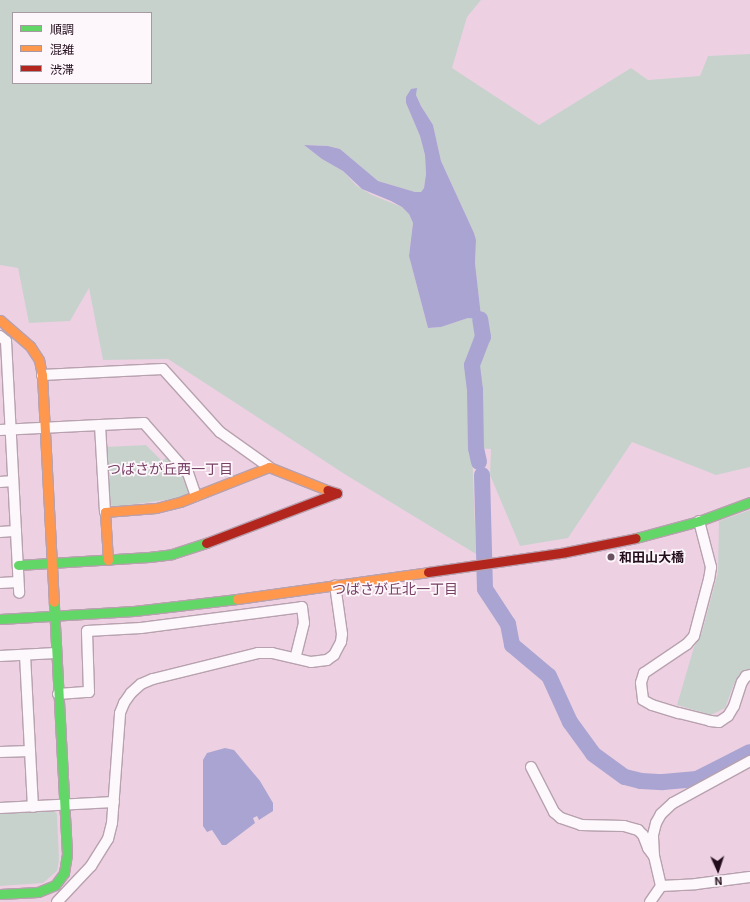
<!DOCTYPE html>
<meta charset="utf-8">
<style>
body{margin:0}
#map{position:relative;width:750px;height:902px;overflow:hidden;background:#edd1e2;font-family:Georgia,"Noto Sans JP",serif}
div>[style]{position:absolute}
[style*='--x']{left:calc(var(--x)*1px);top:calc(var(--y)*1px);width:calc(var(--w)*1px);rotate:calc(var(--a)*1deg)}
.green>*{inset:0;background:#c8d2cd}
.water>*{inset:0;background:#aaa4d2}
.river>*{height:16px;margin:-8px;padding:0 8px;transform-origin:8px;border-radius:8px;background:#aaa4d2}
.roads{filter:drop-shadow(1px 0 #b8a1af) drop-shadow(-1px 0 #b8a1af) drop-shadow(0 1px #b8a1af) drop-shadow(0 -1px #b8a1af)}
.street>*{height:10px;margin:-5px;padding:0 5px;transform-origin:5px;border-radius:5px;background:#fcf8fb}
.fast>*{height:9px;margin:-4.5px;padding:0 4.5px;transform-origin:4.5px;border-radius:4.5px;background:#63d668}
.slow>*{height:9px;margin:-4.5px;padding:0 4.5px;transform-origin:4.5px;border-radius:4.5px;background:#ff974d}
.jam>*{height:9px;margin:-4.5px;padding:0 4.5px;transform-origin:4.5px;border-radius:4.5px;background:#b3261e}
.dots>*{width:11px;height:11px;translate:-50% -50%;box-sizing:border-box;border:2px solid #fdf6fa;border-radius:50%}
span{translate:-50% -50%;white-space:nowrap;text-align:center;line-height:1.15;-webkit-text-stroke:3.5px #fdf6fa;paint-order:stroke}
.poi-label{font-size:13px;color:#230d1c;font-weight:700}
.left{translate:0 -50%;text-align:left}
.neighbourhood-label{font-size:14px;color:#784166}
.legend{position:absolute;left:12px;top:12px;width:140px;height:72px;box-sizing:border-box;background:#fdf6fa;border:1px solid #a699a1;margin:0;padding:5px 7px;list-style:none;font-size:12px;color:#230d1c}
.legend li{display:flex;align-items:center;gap:8px;height:20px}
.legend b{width:20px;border:1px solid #a699a1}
.north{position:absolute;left:698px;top:850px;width:40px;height:40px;-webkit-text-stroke:3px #fdf6fa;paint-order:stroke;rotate:177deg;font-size:11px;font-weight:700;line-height:16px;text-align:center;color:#230d1c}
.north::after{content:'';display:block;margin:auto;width:14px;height:18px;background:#230d1c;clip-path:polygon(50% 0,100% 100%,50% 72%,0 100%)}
</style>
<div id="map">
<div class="green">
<i style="clip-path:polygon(evenodd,0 0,481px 0,467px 17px,452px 68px,539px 125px,631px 68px,648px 80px,700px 76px,708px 56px,750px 54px,750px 467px,716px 475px,632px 442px,568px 538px,520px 546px,490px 475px,491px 449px,472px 448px,476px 554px,346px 475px,168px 359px,103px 360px,89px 288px,70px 321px,29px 323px,18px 268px,0 265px,0 0,13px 13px,151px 13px,151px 83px,13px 83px,13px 13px,0 0,416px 95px,421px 106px,433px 125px,441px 161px,474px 233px,476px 240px,475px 263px,481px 316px,468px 318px,441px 327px,428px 328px,409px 256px,413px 223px,409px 214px,402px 207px,372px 195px,357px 186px,343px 171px,322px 159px,304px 145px,328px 146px,340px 149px,378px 181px,415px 192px,421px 192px,424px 188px,426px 173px,425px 155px,420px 136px,406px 103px,406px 97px,416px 95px)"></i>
<i style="clip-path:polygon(146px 445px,162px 461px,168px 456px,183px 473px,190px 489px,187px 495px,180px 498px,114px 507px,108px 503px,105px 447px)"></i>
<i style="clip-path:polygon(750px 510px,750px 670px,746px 669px,734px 684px,725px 708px,711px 715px,677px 705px,694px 647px,702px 632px,718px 572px,719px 521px)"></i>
<i style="clip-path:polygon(53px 810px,57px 814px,59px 860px,57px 871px,43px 883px,0 886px,0 813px)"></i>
</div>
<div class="water">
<i style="clip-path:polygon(417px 88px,416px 95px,421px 106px,433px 125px,441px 161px,474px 233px,476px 240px,475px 263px,481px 316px,480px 319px,468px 318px,441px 327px,428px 328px,409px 256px,413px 223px,409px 214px,402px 207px,391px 201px,362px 189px,343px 171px,322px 159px,304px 145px,328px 146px,340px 149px,378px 181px,415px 192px,421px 192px,424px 188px,426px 174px,425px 155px,420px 136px,406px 103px,406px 97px,411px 89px)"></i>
<i style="clip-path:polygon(225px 748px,234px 750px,260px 781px,273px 803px,273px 811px,259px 820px,257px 816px,253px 818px,255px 823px,226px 845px,222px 845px,212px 830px,207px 832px,203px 826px,203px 760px,207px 753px)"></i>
</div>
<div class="river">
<i style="--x:479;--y:462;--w:14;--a:-102"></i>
<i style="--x:476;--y:448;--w:58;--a:-91"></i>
<i style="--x:475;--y:390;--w:25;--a:-97"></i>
<i style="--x:472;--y:365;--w:30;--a:-69"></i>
<i style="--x:483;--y:337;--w:18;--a:-99"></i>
<i style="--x:482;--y:475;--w:114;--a:88.5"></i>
<i style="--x:485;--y:589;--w:42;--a:56.7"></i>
<i style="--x:508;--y:624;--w:21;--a:79"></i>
<i style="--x:512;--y:645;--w:48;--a:40"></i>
<i style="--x:549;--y:676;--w:51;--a:65.5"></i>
<i style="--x:570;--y:722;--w:39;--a:54"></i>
<i style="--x:593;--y:754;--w:39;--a:36"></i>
<i style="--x:625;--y:777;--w:16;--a:14"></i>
<i style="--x:641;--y:781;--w:22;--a:3"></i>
<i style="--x:663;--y:782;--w:34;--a:-5"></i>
<i style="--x:697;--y:779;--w:59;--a:-27"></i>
</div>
<div class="roads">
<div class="street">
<i style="--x:0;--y:336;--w:8;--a:40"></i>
<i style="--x:6;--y:341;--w:252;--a:87"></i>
<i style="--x:42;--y:375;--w:121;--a:-2.8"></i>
<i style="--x:163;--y:369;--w:85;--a:47.9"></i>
<i style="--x:220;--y:432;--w:60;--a:35.5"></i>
<i style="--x:0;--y:430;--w:100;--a:-2.9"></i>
<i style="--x:0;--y:482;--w:13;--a:-4"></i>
<i style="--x:105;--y:512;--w:87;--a:-93.3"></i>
<i style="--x:100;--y:425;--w:44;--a:-2.6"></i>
<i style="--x:144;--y:423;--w:67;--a:48.7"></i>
<i style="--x:188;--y:473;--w:24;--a:71"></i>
<i style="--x:699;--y:521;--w:48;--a:75.4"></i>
<i style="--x:711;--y:567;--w:12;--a:99"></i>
<i style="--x:709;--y:579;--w:59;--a:104.7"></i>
<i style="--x:694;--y:636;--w:11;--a:131"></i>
<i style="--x:687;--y:644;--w:52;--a:146"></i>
<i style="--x:644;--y:673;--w:10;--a:107"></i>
<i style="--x:641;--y:683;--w:17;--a:83"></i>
<i style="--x:643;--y:700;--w:10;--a:29"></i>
<i style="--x:652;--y:705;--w:28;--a:17"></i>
<i style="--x:679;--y:713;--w:32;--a:14"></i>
<i style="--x:710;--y:721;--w:9;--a:6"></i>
<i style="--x:719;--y:722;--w:11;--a:-34"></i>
<i style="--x:728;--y:716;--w:12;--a:-59"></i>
<i style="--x:734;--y:706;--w:25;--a:-72"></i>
<i style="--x:742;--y:682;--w:7;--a:-56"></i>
<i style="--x:746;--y:676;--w:4;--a:-14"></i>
<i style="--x:0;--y:532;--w:16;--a:-4"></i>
<i style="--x:0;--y:583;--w:18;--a:-3"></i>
<i style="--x:25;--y:655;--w:152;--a:87"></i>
<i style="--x:0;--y:656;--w:56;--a:-3.1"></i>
<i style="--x:58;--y:694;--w:31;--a:-4"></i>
<i style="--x:89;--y:692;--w:61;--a:-91.9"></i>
<i style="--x:87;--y:631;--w:54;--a:-3.2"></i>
<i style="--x:141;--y:628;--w:162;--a:-7.4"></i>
<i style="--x:302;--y:607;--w:16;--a:83"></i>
<i style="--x:304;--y:623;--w:36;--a:104"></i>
<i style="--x:0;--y:752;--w:30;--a:-2"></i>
<i style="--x:531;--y:767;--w:51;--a:62.9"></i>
<i style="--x:554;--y:812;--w:9;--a:41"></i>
<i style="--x:561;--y:818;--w:21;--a:19"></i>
<i style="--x:581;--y:825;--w:43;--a:1.3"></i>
<i style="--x:624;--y:826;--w:15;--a:16"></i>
<i style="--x:638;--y:830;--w:7;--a:45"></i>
<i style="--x:643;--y:835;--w:14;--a:69"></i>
<i style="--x:648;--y:848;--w:9;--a:54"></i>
<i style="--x:0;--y:808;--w:114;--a:-3"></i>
<i style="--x:661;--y:886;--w:35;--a:-3"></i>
<i style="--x:696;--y:884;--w:54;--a:-7.4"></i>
<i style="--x:57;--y:902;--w:50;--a:-46.6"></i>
<i style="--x:91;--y:866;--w:32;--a:-58"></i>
<i style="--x:108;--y:839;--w:16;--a:-76"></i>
<i style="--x:112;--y:823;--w:110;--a:-85.8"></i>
<i style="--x:120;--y:713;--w:11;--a:-68"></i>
<i style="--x:124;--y:703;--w:12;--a:-55"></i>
<i style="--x:131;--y:693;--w:13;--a:-42"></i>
<i style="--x:141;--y:684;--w:13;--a:-23"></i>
<i style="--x:153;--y:679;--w:108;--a:-13.9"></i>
<i style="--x:258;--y:653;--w:14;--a:0"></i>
<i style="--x:272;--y:653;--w:40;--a:13"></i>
<i style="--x:311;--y:662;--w:16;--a:-7"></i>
<i style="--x:327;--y:660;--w:9;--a:-36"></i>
<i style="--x:334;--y:655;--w:15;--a:-62"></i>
<i style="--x:341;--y:642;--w:8;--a:-83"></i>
<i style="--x:342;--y:634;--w:49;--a:-98.1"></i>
<i style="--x:650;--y:902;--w:19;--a:-55"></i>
<i style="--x:661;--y:886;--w:31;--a:-103"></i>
<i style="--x:654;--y:856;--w:21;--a:-93"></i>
<i style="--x:653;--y:835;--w:12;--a:-76"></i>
<i style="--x:656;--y:823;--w:10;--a:-61"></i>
<i style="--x:661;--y:814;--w:16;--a:-43"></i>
<i style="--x:673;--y:803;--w:88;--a:-28.6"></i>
</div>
<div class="fast">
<i style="--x:636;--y:538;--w:65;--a:-15.1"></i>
<i style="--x:699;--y:521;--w:54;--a:-20.4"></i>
<i style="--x:18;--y:565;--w:131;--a:-3.5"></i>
<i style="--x:149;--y:557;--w:23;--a:-7"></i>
<i style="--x:172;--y:554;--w:36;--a:-18"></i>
<i style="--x:0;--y:619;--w:134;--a:-3.4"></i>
<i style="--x:134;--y:611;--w:104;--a:-6.6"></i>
<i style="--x:0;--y:894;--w:38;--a:-3"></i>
<i style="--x:38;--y:892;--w:18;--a:-22"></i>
<i style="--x:55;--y:885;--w:15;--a:-53"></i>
<i style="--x:64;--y:873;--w:19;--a:-81"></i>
<i style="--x:67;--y:854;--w:252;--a:-93"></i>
</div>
<div class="slow">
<i style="--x:0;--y:320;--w:40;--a:41"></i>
<i style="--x:30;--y:346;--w:17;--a:57"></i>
<i style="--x:39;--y:360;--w:15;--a:79"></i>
<i style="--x:42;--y:375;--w:227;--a:87"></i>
<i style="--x:108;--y:560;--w:48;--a:-93.6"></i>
<i style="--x:105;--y:512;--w:51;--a:-4.5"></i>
<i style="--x:156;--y:508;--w:25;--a:-14"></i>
<i style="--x:180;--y:502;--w:96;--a:-21.5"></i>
<i style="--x:269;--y:467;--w:62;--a:21.6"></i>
<i style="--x:237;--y:599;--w:193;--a:-8"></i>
</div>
<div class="jam">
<i style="--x:206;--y:543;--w:140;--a:-20.9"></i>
<i style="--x:337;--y:493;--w:10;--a:-163"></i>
<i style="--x:428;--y:572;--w:139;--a:-8.2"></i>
<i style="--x:566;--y:552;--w:71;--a:-11.3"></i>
</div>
</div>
<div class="dots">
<i style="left:611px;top:557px;background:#6a5261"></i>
</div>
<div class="poi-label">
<span class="left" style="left:619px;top:557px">和田山大橋</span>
</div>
<div class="neighbourhood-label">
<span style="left:170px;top:468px">つばさが丘西一丁目</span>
<span style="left:395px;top:588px">つばさが丘北一丁目</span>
</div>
<ul class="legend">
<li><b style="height:5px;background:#63d668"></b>順調</li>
<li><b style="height:5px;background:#ff974d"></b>混雑</li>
<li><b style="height:5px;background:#b3261e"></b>渋滞</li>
</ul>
<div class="north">N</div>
</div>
